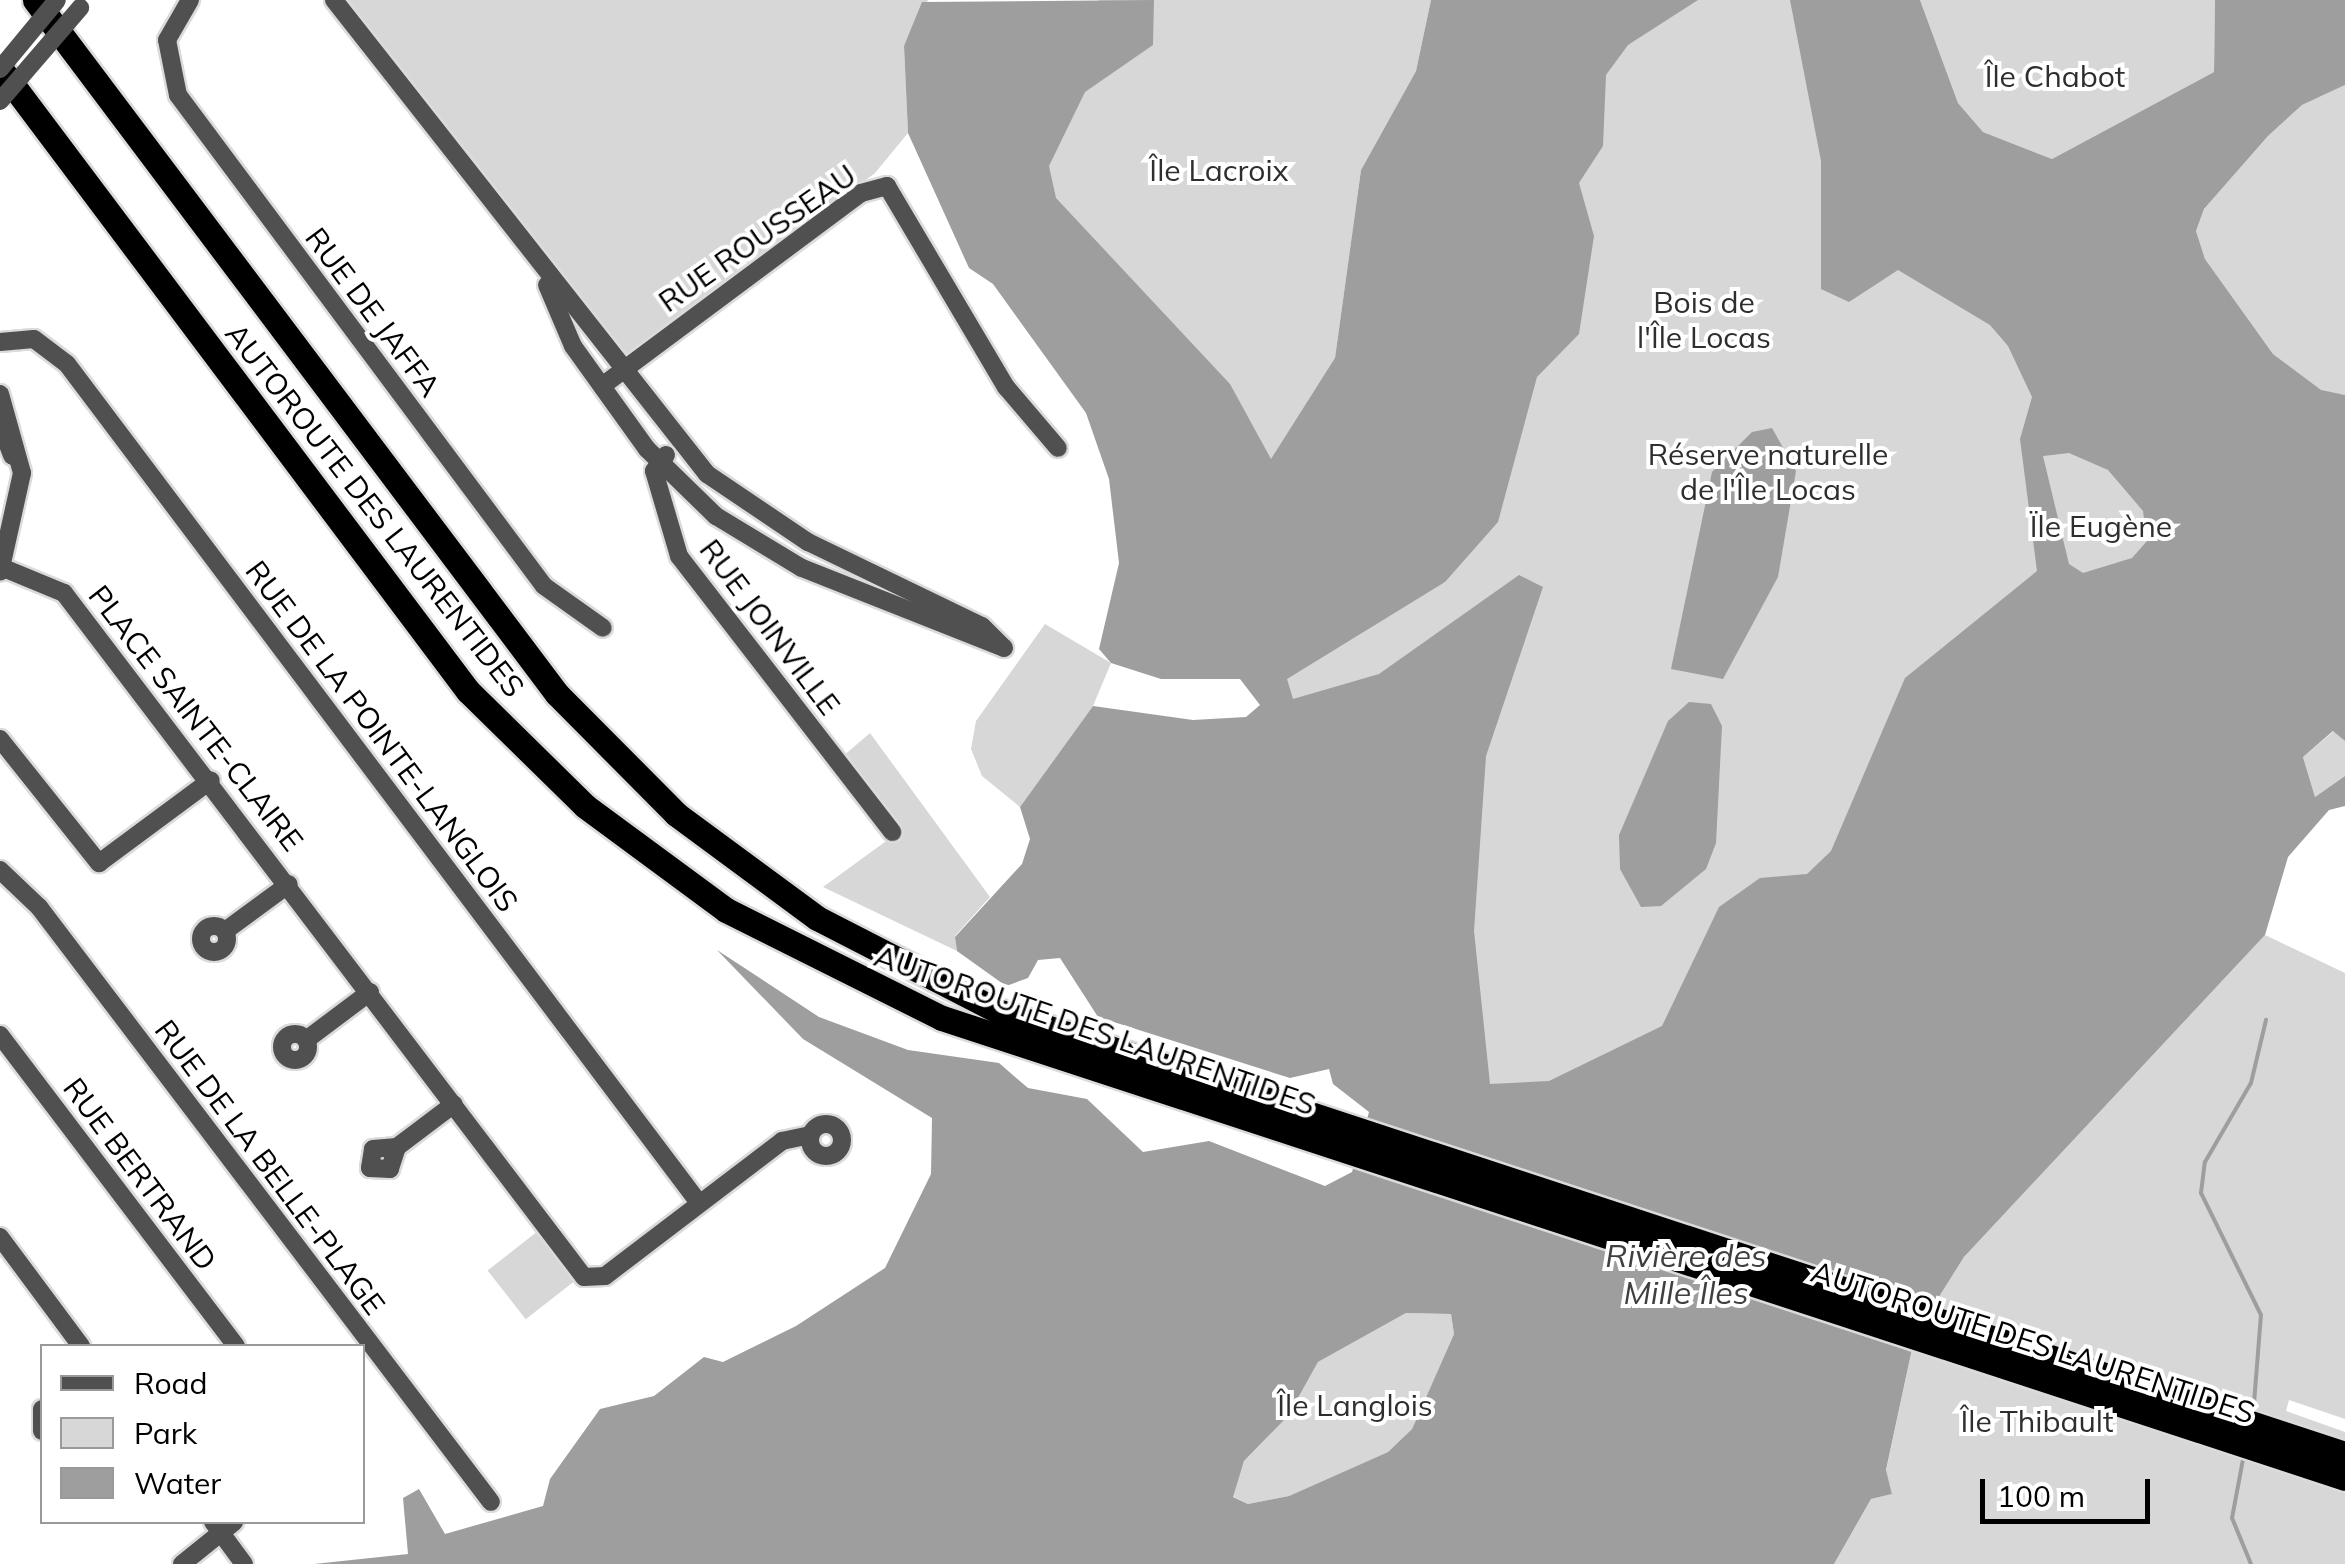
<!DOCTYPE html>
<meta charset="utf-8">
<style>
body{margin:0}
#map{position:relative;width:2345px;height:1564px;overflow:hidden;background:#fff;font-family:Mulish,sans-serif}
div>[style]{position:absolute}
[style*='--x']{left:calc(var(--x)*1px);top:calc(var(--y)*1px);width:calc(var(--w)*1px);rotate:calc(var(--a)*1deg)}
.green>*{inset:0;background:#d7d7d7;transform-origin:0 0}
.water>*{inset:0;background:#9e9e9e}
.stream>*{height:4px;margin:-2px;padding:0 2px;transform-origin:2px;border-radius:2px;background:#9e9e9e}
.roads{filter:drop-shadow(2px 0 #dbdbdb) drop-shadow(-2px 0 #dbdbdb) drop-shadow(0 2px #dbdbdb) drop-shadow(0 -2px #dbdbdb)}
.minor>*{height:18px;margin:-9px;padding:0 9px;transform-origin:9px;border-radius:9px;background:#505050}
.minor>.ring{margin:-9px;padding:0;box-sizing:content-box;background:none;border:18px solid #505050;border-radius:50%}
.highway>*{height:25px;margin:-12.5px;padding:0 12.5px;transform-origin:12.5px;border-radius:12.5px;background:#000}
.minor-bridge>*{height:18px;margin:-9px;padding:0 9px;transform-origin:9px;border-radius:9px;background:#505050}
span{translate:-50% -50%;white-space:nowrap;text-align:center;line-height:1.15;-webkit-text-stroke:8px #fff;paint-order:stroke}
.park-label{font-size:30px;color:#2e2e2e}
.street-label{font-size:30px;color:#000}
.water-label{font-size:32px;color:#3f3f3f;font-style:italic}
.legend{position:absolute;left:40px;top:1344px;width:325px;height:180px;box-sizing:border-box;background:#fff;border:2px solid #999;margin:0;padding:12px 18px;list-style:none;font-size:30px;color:#000}
.legend li{display:flex;align-items:center;gap:20px;height:50px}
.legend b{width:50px;border:2px solid #999}
.scale{position:absolute;left:1980px;top:1479px;width:170px;height:45px;box-sizing:border-box;border:5px solid #000;border-top:0;padding-left:12px;font-size:30px;line-height:35px;white-space:nowrap;color:#000;-webkit-text-stroke:8px #fff;paint-order:stroke}
</style>
<div id="map">
<div class="green">
<i style="clip-path:polygon(342px 0,928px 0,904px 46px,908px 133px,875px 173px,621px 364px)"></i>
<i style="clip-path:polygon(1099px 0,1431px 0,1416px 71px,1361px 170px,1335px 358px,1288px 498px,1064px 240px,1039px 124px)"></i>
<i style="clip-path:polygon(1635px 0,1829px 0,2141px 447px,2169px 564px,1885px 818px,1546px 1180px,1275px 735px,1256px 647px)"></i>
<i style="clip-path:polygon(1920px 0,2215px 0,2214px 72px,2052px 159px,1983px 132px,1958px 103px)"></i>
<i style="clip-path:polygon(2345px 85px,2345px 395px,2321px 391px,2273px 354px,2205px 259px,2196px 231px,2204px 209px,2268px 136px,2302px 105px)"></i>
<i style="clip-path:polygon(1045px 624px,1111px 663px,1093px 706px,1020px 807px,982px 776px,971px 749px,976px 721px)"></i>
<i style="clip-path:polygon(2334px 731px,2345px 741px,2345px 776px,2315px 797px,2303px 757px)"></i>
<i style="clip-path:polygon(870px 733px,990px 897px,955px 936px,957px 951px,823px 887px,900px 831px,842px 757px)"></i>
<i style="clip-path:polygon(2265px 935px,2345px 973px,2345px 1419px,2289px 1400px,2286px 1411px,2345px 1432px,2345px 1564px,1834px 1564px,1871px 1499px,1892px 1494px,1886px 1471px,1915px 1335px,1964px 1257px)"></i>
<i style="left:538px;top:1231px;width:62px;height:64px;rotate:52deg"></i>
<i style="clip-path:polygon(1406px 1313px,1451px 1314px,1454px 1334px,1412px 1429px,1388px 1452px,1289px 1496px,1248px 1504px,1232px 1496px,1244px 1461px,1288px 1416px,1318px 1362px)"></i>
</div>
<div class="water">
<i style="clip-path:polygon(evenodd,1154px 0,1153px 45px,1085px 92px,1049px 166px,1056px 198px,1230px 384px,1271px 459px,1335px 358px,1361px 170px,1416px 71px,1431px 0,1698px 0,1628px 45px,1606px 75px,1603px 146px,1579px 183px,1594px 236px,1579px 334px,1537px 377px,1498px 522px,1445px 582px,1287px 679px,1293px 699px,1379px 674px,1519px 575px,1543px 587px,1486px 756px,1474px 931px,1490px 1084px,1549px 1081px,1662px 1026px,1719px 907px,1760px 878px,1807px 874px,1831px 851px,1905px 678px,2037px 571px,2020px 439px,2032px 397px,2008px 346px,1990px 325px,1898px 270px,1849px 302px,1821px 289px,1821px 161px,1790px 0,1920px 0,1958px 103px,1983px 132px,2052px 159px,2214px 72px,2215px 0,2345px 0,2345px 85px,2302px 105px,2268px 136px,2204px 209px,2196px 231px,2205px 259px,2273px 354px,2321px 390px,2345px 395px,2345px 741px,2333px 731px,2303px 757px,2315px 797px,2345px 776px,2345px 806px,2329px 810px,2288px 857px,2265px 935px,1964px 1257px,1915px 1335px,1886px 1470px,1892px 1494px,1871px 1499px,1834px 1564px,314px 1564px,408px 1554px,403px 1498px,419px 1489px,445px 1534px,543px 1506px,550px 1479px,600px 1409px,654px 1396px,704px 1357px,723px 1362px,796px 1326px,885px 1268px,931px 1174px,932px 1118px,803px 1039px,717px 950px,819px 1017px,908px 1050px,999px 1063px,1028px 1088px,1087px 1099px,1143px 1152px,1209px 1141px,1325px 1186px,1352px 1172px,1369px 1112px,1333px 1084px,1329px 1069px,1290px 1078px,1098px 1017px,1060px 958px,1038px 960px,1028px 978px,1006px 986px,957px 951px,955px 937px,1022px 864px,1030px 839px,1020px 807px,1093px 706px,1193px 720px,1246px 717px,1260px 705px,1240px 679px,1161px 679px,1111px 663px,1099px 649px,1119px 563px,1109px 479px,1086px 413px,993px 284px,969px 268px,908px 133px,904px 46px,922px 2px,1154px 0,2069px 453px,2108px 470px,2143px 511px,2147px 541px,2132px 558px,2083px 573px,2069px 564px,2043px 456px,2069px 453px,1154px 0,1406px 1313px,1451px 1314px,1454px 1334px,1412px 1429px,1388px 1452px,1289px 1496px,1248px 1504px,1233px 1497px,1244px 1461px,1288px 1416px,1318px 1362px,1406px 1313px)"></i>
<i style="clip-path:polygon(1772px 428px,1796px 471px,1778px 577px,1723px 679px,1671px 669px,1712px 472px,1752px 432px)"></i>
<i style="clip-path:polygon(1689px 702px,1711px 704px,1722px 726px,1716px 843px,1706px 869px,1661px 906px,1641px 907px,1620px 869px,1619px 835px,1668px 721px)"></i>
</div>
<div class="stream">
<i style="--x:2253;--y:1416;--w:101;--a:-85.5"></i>
<i style="--x:2261;--y:1315;--w:136;--a:-116.2"></i>
<i style="--x:2201;--y:1193;--w:31;--a:-83"></i>
<i style="--x:2205;--y:1162;--w:91;--a:-59.8"></i>
<i style="--x:2251;--y:1083;--w:65;--a:-76.6"></i>
<i style="--x:2244;--y:1454;--w:65;--a:100.6"></i>
<i style="--x:2232;--y:1518;--w:50;--a:67.6"></i>
</div>
<div class="roads">
<div class="minor">
<i style="--x:190;--y:0;--w:46;--a:119.9"></i>
<i style="--x:167;--y:40;--w:56;--a:78.7"></i>
<i style="--x:178;--y:95;--w:612;--a:53.3"></i>
<i style="--x:544;--y:586;--w:72;--a:35.4"></i>
<i style="--x:334;--y:0;--w:603;--a:51.8"></i>
<i style="--x:707;--y:474;--w:122;--a:34"></i>
<i style="--x:808;--y:542;--w:193;--a:25.8"></i>
<i style="--x:982;--y:626;--w:31;--a:45"></i>
<i style="--x:547;--y:285;--w:66;--a:66.9"></i>
<i style="--x:573;--y:346;--w:127;--a:54.3"></i>
<i style="--x:647;--y:449;--w:96;--a:44.2"></i>
<i style="--x:716;--y:516;--w:100;--a:31.2"></i>
<i style="--x:802;--y:568;--w:217;--a:21.6"></i>
<i style="--x:0;--y:342;--w:34;--a:-5"></i>
<i style="--x:34;--y:339;--w:41;--a:37.1"></i>
<i style="--x:67;--y:364;--w:1050;--a:53.01"></i>
<i style="--x:602;--y:386;--w:323;--a:-36.7"></i>
<i style="--x:861;--y:193;--w:27;--a:-15"></i>
<i style="--x:887;--y:186;--w:234;--a:59.4"></i>
<i style="--x:1006;--y:387;--w:80;--a:49.6"></i>
<i style="--x:0;--y:394;--w:82;--a:74.4"></i>
<i style="--x:22;--y:473;--w:101;--a:102.5"></i>
<i style="--x:0;--y:424;--w:34;--a:69"></i>
<i style="--x:666;--y:455;--w:20;--a:127"></i>
<i style="--x:654;--y:471;--w:89;--a:73.6"></i>
<i style="--x:679;--y:556;--w:349;--a:52.3"></i>
<i style="--x:1;--y:567;--w:68;--a:22.4"></i>
<i style="--x:64;--y:593;--w:859;--a:52.76"></i>
<i style="--x:584;--y:1277;--w:21;--a:-3"></i>
<i style="--x:605;--y:1276;--w:223;--a:-37.3"></i>
<i style="--x:782;--y:1141;--w:29;--a:-12"></i>
<i style="--x:0;--y:739;--w:159;--a:51.4"></i>
<i style="--x:99;--y:863;--w:139;--a:-36.5"></i>
<i style="--x:0;--y:870;--w:54;--a:43.5"></i>
<i style="--x:39;--y:907;--w:747;--a:52.78"></i>
<i class="ring" style="left:201px;top:926px;width:8px;height:8px"></i>
<i style="--x:225;--y:931;--w:79;--a:-36.3"></i>
<i class="ring" style="left:282px;top:1034px;width:8px;height:8px"></i>
<i style="--x:0;--y:1035;--w:390;--a:52.8"></i>
<i style="--x:306;--y:1040;--w:80;--a:-36.9"></i>
<i class="ring" style="left:810px;top:1124px;width:14px;height:14px"></i>
<i style="--x:397;--y:1147;--w:23;--a:108"></i>
<i style="--x:390;--y:1169;--w:20;--a:-177"></i>
<i style="--x:370;--y:1168;--w:19;--a:-81"></i>
<i style="--x:373;--y:1149;--w:24;--a:-5"></i>
<i style="--x:397;--y:1147;--w:71;--a:-37"></i>
<i style="--x:0;--y:1237;--w:136;--a:53.4"></i>
<i style="--x:42;--y:1409;--w:22;--a:90"></i>
<i style="--x:213;--y:1522;--w:52;--a:53.6"></i>
<i style="--x:182;--y:1564;--w:67;--a:-38.9"></i>
</div>
<div class="highway">
<i style="--x:35;--y:0;--w:868;--a:53.05"></i>
<i style="--x:557;--y:694;--w:169;--a:45.2"></i>
<i style="--x:676;--y:814;--w:175;--a:36.4"></i>
<i style="--x:817;--y:918;--w:206;--a:27.2"></i>
<i style="--x:1000;--y:1012;--w:1416;--a:18.19"></i>
<i style="--x:0;--y:68;--w:779;--a:53.09"></i>
<i style="--x:468;--y:691;--w:164;--a:44.5"></i>
<i style="--x:585;--y:806;--w:175;--a:36.4"></i>
<i style="--x:726;--y:910;--w:241;--a:26.6"></i>
<i style="--x:942;--y:1018;--w:1476;--a:18.15"></i>
</div>
</div>
<div class="minor-bridge">
<i style="--x:0;--y:69;--w:89;--a:-50.4"></i>
<i style="--x:0;--y:101;--w:123;--a:-49.3"></i>
</div>
<div class="park-label">
<span style="left:2055px;top:76px">Île Chabot</span>
<span style="left:1219px;top:170px">Île Lacroix</span>
<span style="left:1704px;top:319px">Bois de<br>l'Île Locas</span>
<span style="left:1768px;top:471px">Réserve naturelle<br>de l'Île Locas</span>
<span style="left:2101px;top:526px">Ïle Eugène</span>
<span style="left:1355px;top:1405px">Île Langlois</span>
<span style="left:2037px;top:1421px">Île Thibault</span>
</div>
<div class="street-label">
<span style="left:757px;top:238px;rotate:-35deg">RUE ROUSSEAU</span>
<span style="left:373px;top:312px;rotate:53deg">RUE DE JAFFA</span>
<span style="left:375px;top:510px;rotate:52deg">AUTOROUTE DES LAURENTIDES</span>
<span style="left:770px;top:627px;rotate:53deg">RUE JOINVILLE</span>
<span style="left:196px;top:718px;rotate:52deg">PLACE SAINTE-CLAIRE</span>
<span style="left:382px;top:736px;rotate:53deg">RUE DE LA POINTE-LANGLOIS</span>
<span style="left:1095px;top:1030px;rotate:19deg">AUTOROUTE DES LAURENTIDES</span>
<span style="left:270px;top:1167px;rotate:53deg">RUE DE LA BELLE-PLAGE</span>
<span style="left:140px;top:1174px;rotate:53deg">RUE BERTRAND</span>
<span style="left:2033px;top:1342px;rotate:18deg">AUTOROUTE DES LAURENTIDES</span>
</div>
<div class="water-label">
<span style="left:1686px;top:1274px">Rivière des<br>Mille Îles</span>
</div>
<ul class="legend">
<li><b style="height:12px;background:#505050"></b>Road</li>
<li><b style="height:28px;background:#d7d7d7"></b>Park</li>
<li><b style="height:28px;background:#9e9e9e"></b>Water</li>
</ul>
<div class="scale">100 m</div>
</div>
